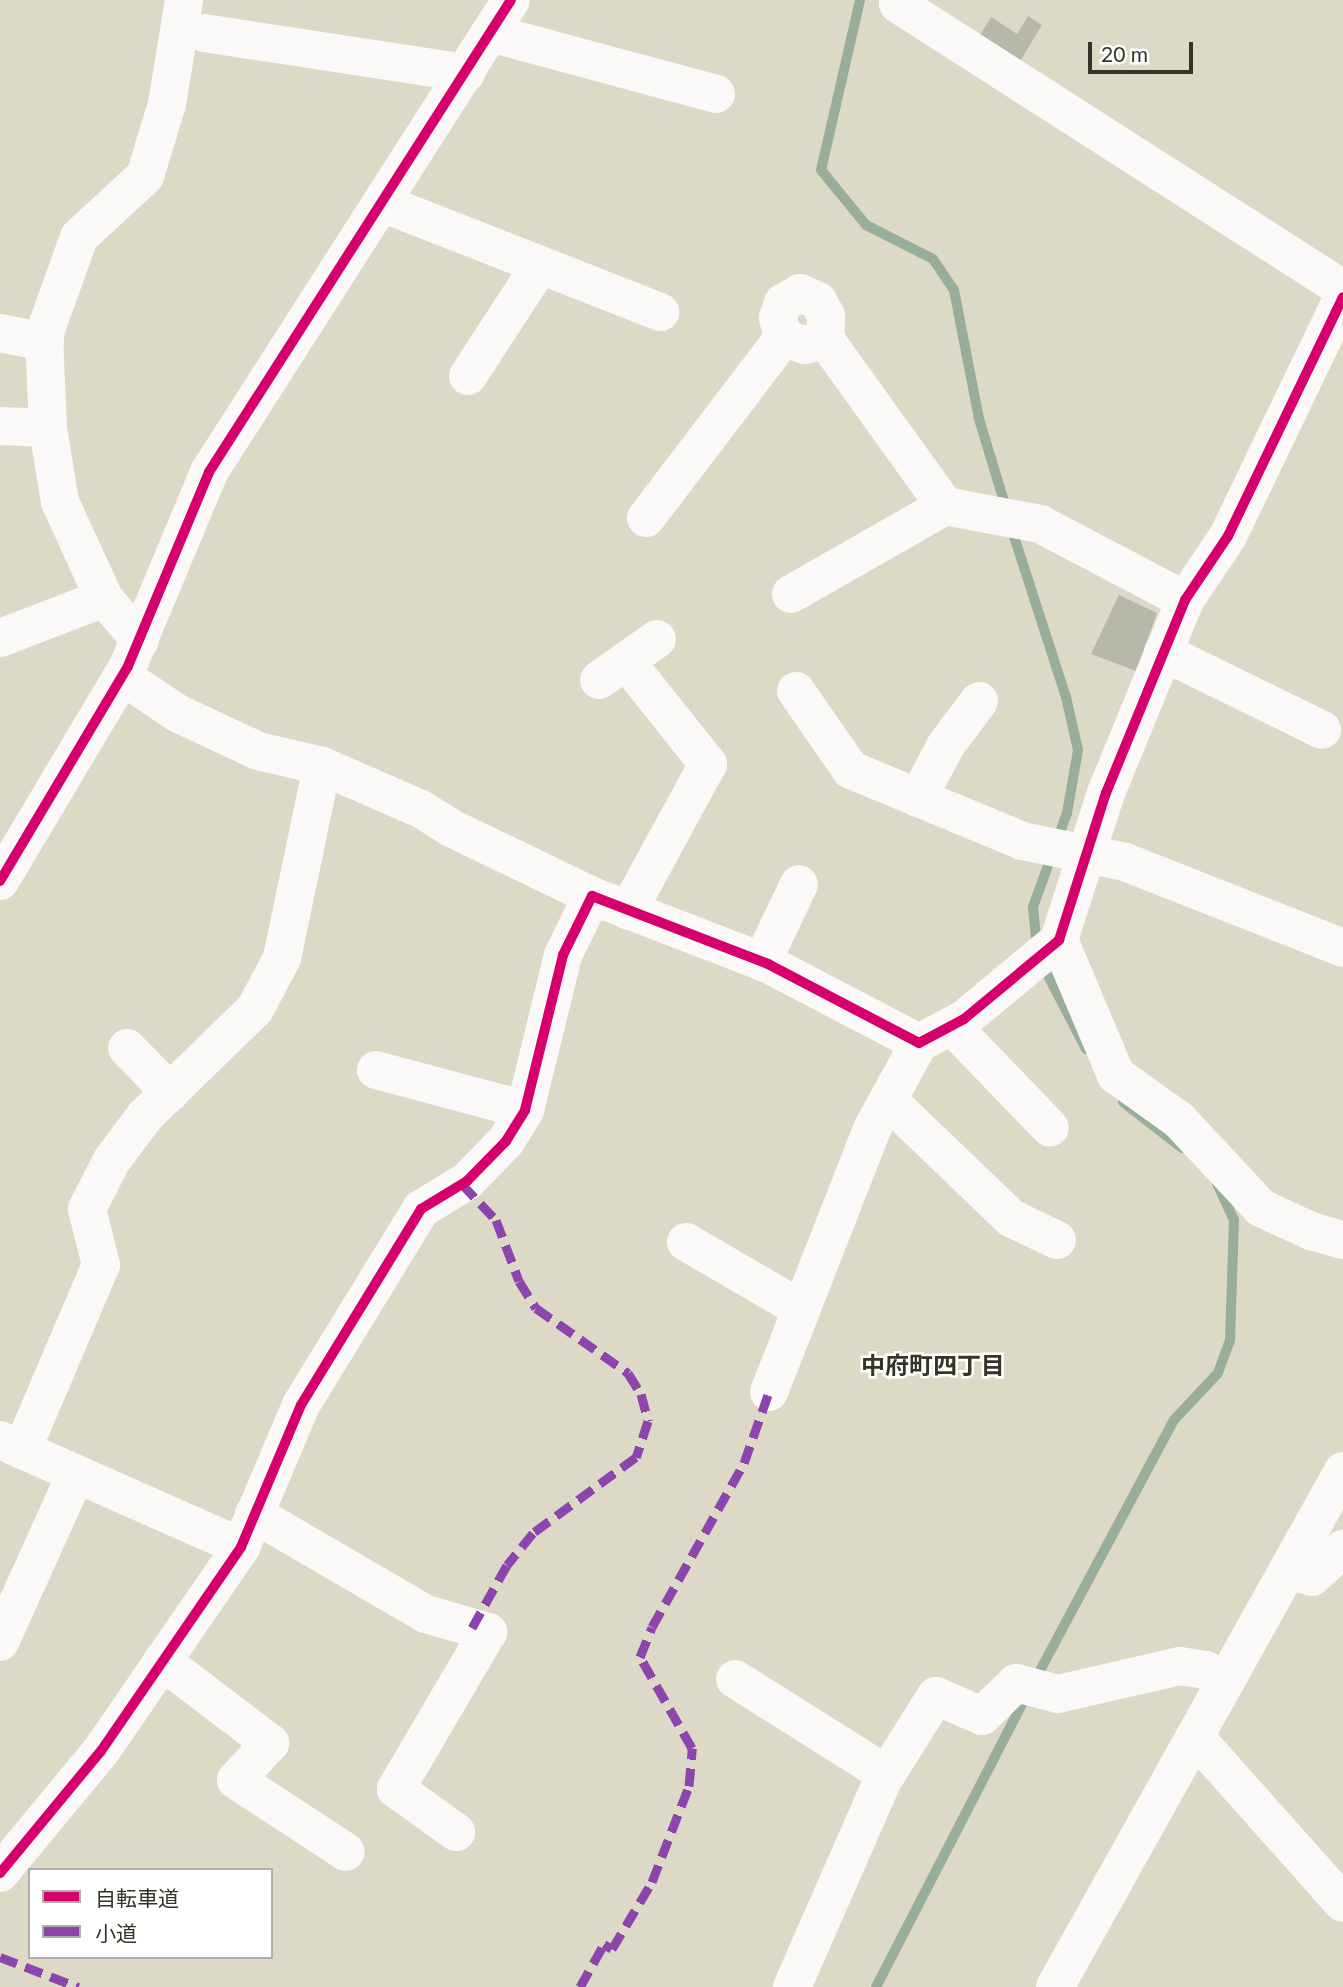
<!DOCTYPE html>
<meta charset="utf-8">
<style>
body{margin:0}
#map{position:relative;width:1343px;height:1987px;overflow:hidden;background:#dcdac7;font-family:Lato,"Noto Sans JP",sans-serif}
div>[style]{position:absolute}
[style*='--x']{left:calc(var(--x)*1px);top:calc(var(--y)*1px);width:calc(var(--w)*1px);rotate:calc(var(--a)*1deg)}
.stream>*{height:10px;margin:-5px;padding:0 5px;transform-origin:5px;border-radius:5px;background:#98ad9a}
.building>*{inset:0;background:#b7b8aa}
.minor>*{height:38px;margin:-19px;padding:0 19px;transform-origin:19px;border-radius:19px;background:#faf9f7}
.quiet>*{height:9px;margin-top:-4.5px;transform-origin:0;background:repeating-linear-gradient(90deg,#8e44ad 0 18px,transparent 0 27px)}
.cycleway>*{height:10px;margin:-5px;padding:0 5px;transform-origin:5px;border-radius:5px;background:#d6006c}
span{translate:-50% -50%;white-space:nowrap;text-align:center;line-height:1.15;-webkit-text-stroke:5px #fff;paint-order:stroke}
.neighbourhood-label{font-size:24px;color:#353426;font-weight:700}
.legend{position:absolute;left:28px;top:1868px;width:245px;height:91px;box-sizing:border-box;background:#fff;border:2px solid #aeaea8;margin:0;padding:9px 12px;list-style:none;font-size:21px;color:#353426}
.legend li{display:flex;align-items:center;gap:14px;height:35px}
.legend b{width:35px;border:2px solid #aeaea8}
.scale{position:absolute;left:1088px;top:42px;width:105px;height:32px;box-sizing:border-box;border:4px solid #353426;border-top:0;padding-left:9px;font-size:21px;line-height:24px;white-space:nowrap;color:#353426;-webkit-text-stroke:5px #fff;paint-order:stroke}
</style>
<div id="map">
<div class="stream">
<i style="--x:860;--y:0;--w:174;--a:102.9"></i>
<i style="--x:821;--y:170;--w:71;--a:50.7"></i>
<i style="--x:866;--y:225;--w:75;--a:26.9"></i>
<i style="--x:933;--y:259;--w:37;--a:56"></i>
<i style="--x:954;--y:290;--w:131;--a:79"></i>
<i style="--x:979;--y:419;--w:93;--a:73.1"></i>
<i style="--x:1011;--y:527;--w:179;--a:72.1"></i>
<i style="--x:1066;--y:697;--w:54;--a:77.2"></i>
<i style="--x:1078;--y:750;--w:64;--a:99.9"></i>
<i style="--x:1067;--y:813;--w:100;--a:109.9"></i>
<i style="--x:1033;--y:907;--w:42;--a:84.6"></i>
<i style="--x:1042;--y:964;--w:96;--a:62.6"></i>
<i style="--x:1123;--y:1102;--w:75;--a:37.9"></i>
<i style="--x:1035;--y:1680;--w:295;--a:-61.9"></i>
<i style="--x:1174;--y:1420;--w:64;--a:-46.9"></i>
<i style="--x:1218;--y:1373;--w:35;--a:-70"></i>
<i style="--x:1230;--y:1340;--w:120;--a:-88.1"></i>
<i style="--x:1234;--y:1220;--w:40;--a:-115"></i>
<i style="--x:876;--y:1987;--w:330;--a:-62.7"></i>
</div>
<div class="building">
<i style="clip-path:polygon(1028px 16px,1042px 25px,1017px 66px,977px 40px,991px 17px,1017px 34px)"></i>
<i style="clip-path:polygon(1119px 595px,1157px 613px,1136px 671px,1091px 654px)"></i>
</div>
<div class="minor">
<i style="--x:900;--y:0;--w:4;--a:117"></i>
<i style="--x:898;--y:4;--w:528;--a:32.64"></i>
<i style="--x:204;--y:33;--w:265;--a:8.7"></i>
<i style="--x:490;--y:33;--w:234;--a:15.1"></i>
<i style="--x:382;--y:203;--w:299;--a:21.4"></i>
<i style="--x:0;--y:333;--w:46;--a:11.3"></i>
<i style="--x:825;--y:339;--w:21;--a:163"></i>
<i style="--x:805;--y:345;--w:23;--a:-162"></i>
<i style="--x:783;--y:338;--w:21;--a:-104"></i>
<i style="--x:778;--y:318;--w:16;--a:-72"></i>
<i style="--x:783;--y:303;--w:20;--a:-30"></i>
<i style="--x:800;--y:293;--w:20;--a:24"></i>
<i style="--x:818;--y:301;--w:17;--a:62"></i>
<i style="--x:826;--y:316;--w:23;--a:92"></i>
<i style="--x:825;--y:339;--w:206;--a:54.3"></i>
<i style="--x:468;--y:376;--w:132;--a:-57"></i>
<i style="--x:0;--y:426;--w:48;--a:2.4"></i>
<i style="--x:646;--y:518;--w:226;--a:-52.7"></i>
<i style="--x:791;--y:594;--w:177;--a:-29.7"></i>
<i style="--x:945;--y:506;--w:97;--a:10.7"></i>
<i style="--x:1040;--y:524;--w:164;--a:27.7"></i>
<i style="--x:0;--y:638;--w:111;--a:-21"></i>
<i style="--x:140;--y:640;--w:55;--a:-130.6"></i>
<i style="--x:104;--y:598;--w:106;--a:-114.6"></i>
<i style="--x:60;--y:502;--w:75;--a:-99.2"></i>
<i style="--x:48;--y:428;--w:93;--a:-92.5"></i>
<i style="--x:44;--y:335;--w:104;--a:-70.3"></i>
<i style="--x:79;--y:237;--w:90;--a:-42.7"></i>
<i style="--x:145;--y:176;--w:75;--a:-73"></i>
<i style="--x:167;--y:104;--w:105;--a:-80.7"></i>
<i style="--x:1163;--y:652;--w:177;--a:26.1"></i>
<i style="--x:626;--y:661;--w:132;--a:51.5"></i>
<i style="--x:708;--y:764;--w:167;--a:118.6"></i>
<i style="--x:122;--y:676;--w:66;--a:33.9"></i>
<i style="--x:177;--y:713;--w:89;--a:25.1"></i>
<i style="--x:258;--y:751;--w:66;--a:13.2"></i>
<i style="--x:322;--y:766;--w:108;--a:23.5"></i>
<i style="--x:421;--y:809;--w:36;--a:32"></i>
<i style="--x:451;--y:828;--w:157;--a:25.7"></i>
<i style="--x:592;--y:896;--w:189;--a:21.1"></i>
<i style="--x:768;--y:964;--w:170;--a:27.6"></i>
<i style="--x:919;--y:1043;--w:51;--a:-28.1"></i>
<i style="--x:964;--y:1019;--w:124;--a:-39.7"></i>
<i style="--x:1059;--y:940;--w:154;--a:-72.3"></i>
<i style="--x:1106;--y:793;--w:209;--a:-67.7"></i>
<i style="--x:1185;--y:600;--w:77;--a:-56.1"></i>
<i style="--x:1228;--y:536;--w:265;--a:-64.3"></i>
<i style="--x:599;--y:680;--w:71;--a:-35.3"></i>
<i style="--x:796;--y:691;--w:96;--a:55.2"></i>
<i style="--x:851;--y:770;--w:185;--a:22.5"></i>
<i style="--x:1022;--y:841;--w:105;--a:11.5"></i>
<i style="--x:1125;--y:862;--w:234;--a:21.5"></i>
<i style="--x:918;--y:798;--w:60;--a:-62.2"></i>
<i style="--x:946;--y:745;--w:55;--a:-53.1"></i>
<i style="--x:0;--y:881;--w:250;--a:-59.2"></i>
<i style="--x:128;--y:666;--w:210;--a:-67.3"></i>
<i style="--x:209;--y:472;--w:560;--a:-57.39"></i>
<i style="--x:1059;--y:940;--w:147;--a:67.1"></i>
<i style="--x:1116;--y:1075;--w:77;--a:35.5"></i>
<i style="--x:1179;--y:1120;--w:120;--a:47"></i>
<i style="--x:1261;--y:1208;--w:55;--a:24.7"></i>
<i style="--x:1311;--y:1231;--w:33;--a:16"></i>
<i style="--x:762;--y:962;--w:86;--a:-64.6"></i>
<i style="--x:952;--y:1026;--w:141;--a:46.1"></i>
<i style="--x:127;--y:1048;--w:62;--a:45.7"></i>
<i style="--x:376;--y:1070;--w:154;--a:15"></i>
<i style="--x:888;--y:1100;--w:170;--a:43.8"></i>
<i style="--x:1011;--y:1218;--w:51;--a:25.6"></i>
<i style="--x:686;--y:1242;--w:133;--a:30.2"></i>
<i style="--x:769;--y:1392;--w:285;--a:-68.6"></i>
<i style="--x:873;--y:1127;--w:96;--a:-61.3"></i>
<i style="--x:0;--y:1440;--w:264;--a:23.9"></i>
<i style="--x:22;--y:1450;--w:201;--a:-66.9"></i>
<i style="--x:101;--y:1265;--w:58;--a:-104"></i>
<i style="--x:87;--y:1209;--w:55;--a:-63"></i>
<i style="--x:112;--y:1160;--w:55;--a:-53.1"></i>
<i style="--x:145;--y:1116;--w:153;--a:-44.2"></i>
<i style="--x:255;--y:1009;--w:58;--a:-62.1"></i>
<i style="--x:282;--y:958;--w:196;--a:-78.2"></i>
<i style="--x:254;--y:1514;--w:199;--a:30.2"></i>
<i style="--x:426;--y:1614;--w:65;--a:16.2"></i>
<i style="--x:488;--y:1632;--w:182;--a:120.4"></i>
<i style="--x:396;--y:1789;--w:74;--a:35.6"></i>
<i style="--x:1288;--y:1570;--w:25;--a:16"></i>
<i style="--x:1312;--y:1577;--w:42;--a:-42.1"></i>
<i style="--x:0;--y:1642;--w:184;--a:-65.7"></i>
<i style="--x:162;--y:1661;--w:136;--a:37.2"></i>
<i style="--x:270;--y:1743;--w:50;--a:132.6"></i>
<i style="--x:236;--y:1780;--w:131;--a:33.2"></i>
<i style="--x:735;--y:1679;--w:178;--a:32.2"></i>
<i style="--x:1195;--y:1737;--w:222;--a:48.3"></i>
<i style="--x:0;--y:1873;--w:158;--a:-50.4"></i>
<i style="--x:101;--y:1751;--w:247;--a:-55.5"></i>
<i style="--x:241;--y:1547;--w:154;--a:-67.1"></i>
<i style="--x:301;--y:1405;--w:230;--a:-58.5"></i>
<i style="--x:421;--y:1209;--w:54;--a:-31.3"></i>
<i style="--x:467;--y:1181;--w:56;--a:-45.7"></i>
<i style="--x:506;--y:1141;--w:36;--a:-58"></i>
<i style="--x:525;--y:1110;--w:160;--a:-76.2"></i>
<i style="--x:563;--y:955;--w:66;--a:-63.8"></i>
<i style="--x:792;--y:1987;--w:226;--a:-66.3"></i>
<i style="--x:883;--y:1780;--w:99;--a:-57.8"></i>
<i style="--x:936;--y:1696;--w:50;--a:23.5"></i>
<i style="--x:982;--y:1716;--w:47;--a:-44.1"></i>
<i style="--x:1016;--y:1683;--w:43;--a:14.7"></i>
<i style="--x:1058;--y:1694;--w:125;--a:-12.9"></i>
<i style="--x:1180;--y:1666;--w:26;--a:9"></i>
<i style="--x:1206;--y:1670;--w:23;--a:34"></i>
<i style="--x:1055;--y:1987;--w:591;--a:-60.83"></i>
</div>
<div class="quiet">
<i style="--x:462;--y:1184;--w:50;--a:46.6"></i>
<i style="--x:496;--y:1220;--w:65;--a:69.3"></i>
<i style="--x:519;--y:1281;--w:32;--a:58"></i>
<i style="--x:536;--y:1308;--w:113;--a:35.2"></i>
<i style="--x:628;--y:1373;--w:25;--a:58"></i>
<i style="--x:641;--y:1394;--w:28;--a:75"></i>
<i style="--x:648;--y:1421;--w:38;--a:108"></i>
<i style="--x:636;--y:1457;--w:128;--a:143.6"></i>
<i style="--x:533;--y:1533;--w:41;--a:129.1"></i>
<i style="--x:507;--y:1565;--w:72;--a:119.1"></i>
<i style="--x:0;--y:1957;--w:84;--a:21"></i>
<i style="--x:580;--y:1987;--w:49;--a:-60.8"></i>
<i style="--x:604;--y:1944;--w:9;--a:32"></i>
<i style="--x:612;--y:1949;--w:78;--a:-59.2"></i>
<i style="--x:652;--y:1882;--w:103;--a:-68.9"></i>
<i style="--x:689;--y:1786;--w:38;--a:-85"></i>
<i style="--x:692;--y:1748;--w:105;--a:-119.7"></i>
<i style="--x:640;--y:1657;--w:32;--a:-68"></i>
<i style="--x:652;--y:1627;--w:188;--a:-60.7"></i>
<i style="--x:744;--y:1463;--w:75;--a:-70.6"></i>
</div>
<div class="cycleway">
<i style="--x:0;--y:881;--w:250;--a:-59.2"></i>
<i style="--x:128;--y:666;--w:210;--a:-67.3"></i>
<i style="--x:209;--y:472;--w:560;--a:-57.39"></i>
<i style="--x:0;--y:1873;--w:158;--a:-50.4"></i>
<i style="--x:101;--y:1751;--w:247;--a:-55.5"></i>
<i style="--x:241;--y:1547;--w:154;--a:-67.1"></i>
<i style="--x:301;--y:1405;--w:230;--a:-58.5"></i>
<i style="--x:421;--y:1209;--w:54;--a:-31.3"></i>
<i style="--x:467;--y:1181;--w:56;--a:-45.7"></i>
<i style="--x:506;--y:1141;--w:36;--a:-58"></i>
<i style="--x:525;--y:1110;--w:160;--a:-76.2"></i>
<i style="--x:563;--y:955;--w:66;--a:-63.8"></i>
<i style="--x:592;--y:896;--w:189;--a:21.1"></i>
<i style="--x:768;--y:964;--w:170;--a:27.6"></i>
<i style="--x:919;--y:1043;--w:51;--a:-28.1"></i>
<i style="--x:964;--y:1019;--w:124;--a:-39.7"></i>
<i style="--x:1059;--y:940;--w:154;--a:-72.3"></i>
<i style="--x:1106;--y:793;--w:209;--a:-67.7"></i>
<i style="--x:1185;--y:600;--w:77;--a:-56.1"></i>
<i style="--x:1228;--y:536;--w:265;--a:-64.3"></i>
</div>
<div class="neighbourhood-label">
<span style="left:933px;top:1365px">中府町四丁目</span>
</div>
<ul class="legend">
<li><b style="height:9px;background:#d6006c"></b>自転車道</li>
<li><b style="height:9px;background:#8e44ad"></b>小道</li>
</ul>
<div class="scale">20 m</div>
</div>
